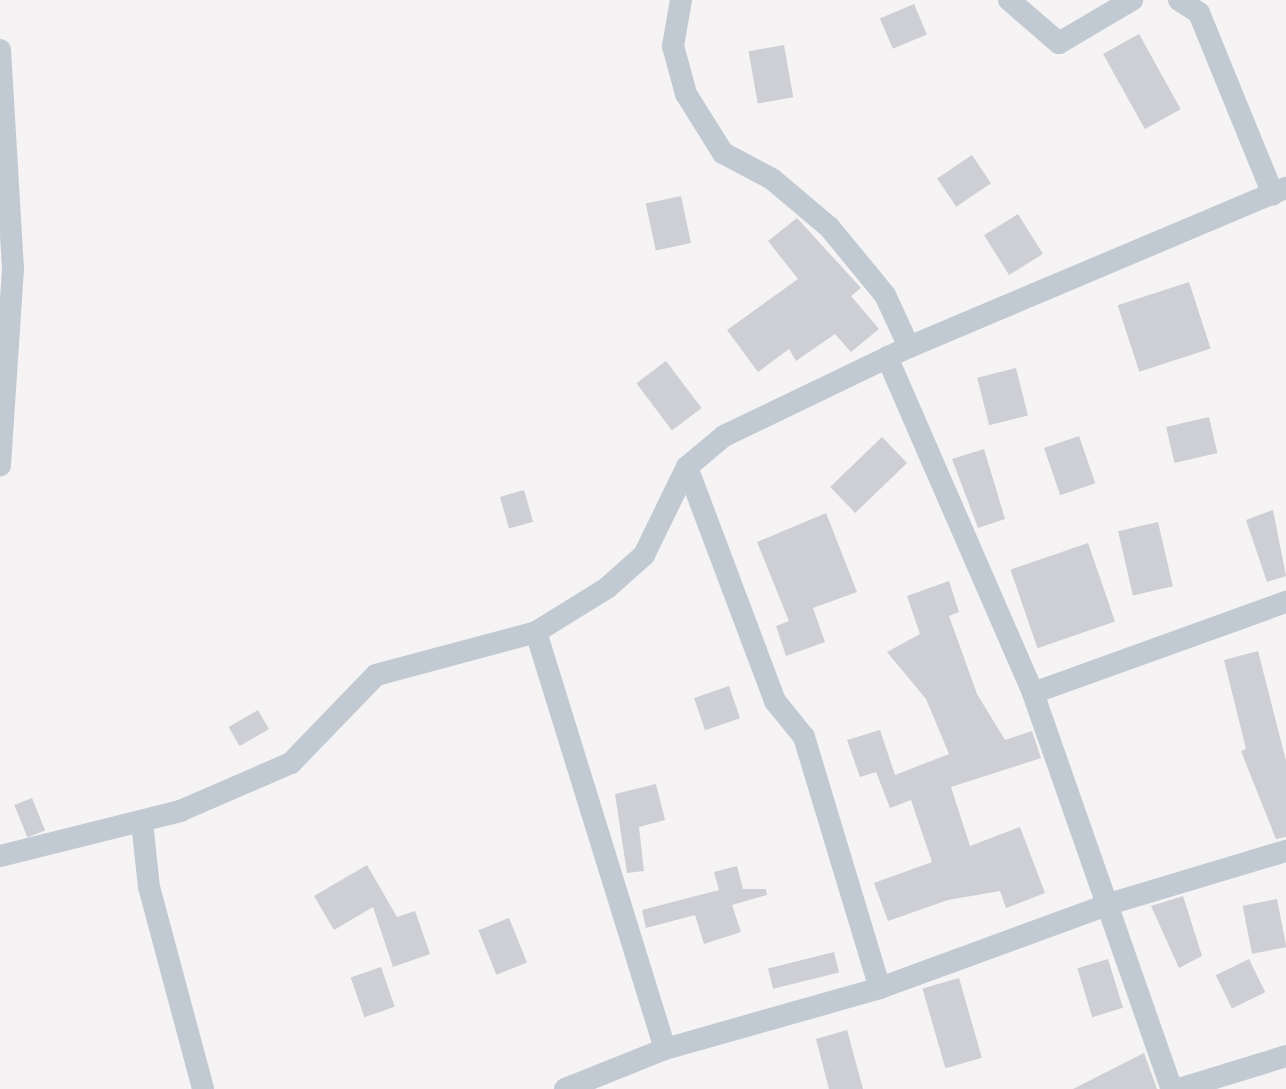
<!DOCTYPE html>
<style>
body{margin:0}
#map{position:relative;width:1286px;height:1089px;overflow:hidden;background:#f5f3f3;font-family:"Public Sans",sans-serif}
div>[style]{position:absolute}
[style*='--x']{left:calc(var(--x)*1px);top:calc(var(--y)*1px);width:calc(var(--w)*1px);rotate:calc(var(--a)*1deg)}
.building>*{inset:0;background:#cdcfd5;transform-origin:0 0}
.street>*{height:22px;margin:-11px;padding:0 11px;transform-origin:11px;border-radius:11px;background:#c1cad2}
span{translate:-50% -50%;white-space:nowrap;text-align:center;line-height:1.15;-webkit-text-stroke:7px #fff;paint-order:stroke}
</style>
<div id="map">
<div class="building">
<i style="left:914px;top:4px;width:33px;height:37px;rotate:67deg"></i>
<i style="left:1139px;top:34px;width:86px;height:41px;rotate:61deg"></i>
<i style="left:784px;top:45px;width:53px;height:36px;rotate:80deg"></i>
<i style="left:972px;top:155px;width:34px;height:42px;rotate:56deg"></i>
<i style="left:681px;top:196px;width:48px;height:36px;rotate:78deg"></i>
<i style="left:1018px;top:214px;width:47px;height:40px;rotate:58deg"></i>
<i style="clip-path:polygon(797px 218px,861px 288px,851px 296px,879px 329px,851px 352px,835px 334px,796px 361px,789px 349px,758px 372px,727px 330px,798px 279px,768px 241px)"></i>
<i style="left:1189px;top:282px;width:70px;height:75px;rotate:72deg"></i>
<i style="left:666px;top:361px;width:59px;height:37px;rotate:53deg"></i>
<i style="left:1016px;top:368px;width:49px;height:40px;rotate:76deg"></i>
<i style="left:1209px;top:417px;width:37px;height:44px;rotate:77deg"></i>
<i style="left:1079px;top:436px;width:50px;height:37px;rotate:71deg"></i>
<i style="left:882px;top:437px;width:36px;height:72px;rotate:46deg"></i>
<i style="clip-path:polygon(984px 449px,1005px 519px,978px 528px,952px 459px)"></i>
<i style="left:524px;top:490px;width:33px;height:25px;rotate:74deg"></i>
<i style="clip-path:polygon(1273px 510px,1286px 576px,1267px 582px,1246px 520px)"></i>
<i style="clip-path:polygon(826px 513px,857px 592px,813px 608px,825px 642px,786px 656px,776px 626px,789px 621px,757px 542px)"></i>
<i style="left:1158px;top:522px;width:66px;height:41px;rotate:77deg"></i>
<i style="left:1088px;top:543px;width:83px;height:82px;rotate:71deg"></i>
<i style="clip-path:polygon(949px 581px,959px 612px,949px 616px,977px 694px,1005px 740px,1032px 731px,1041px 758px,951px 787px,970px 846px,1020px 827px,1045px 893px,1006px 908px,1000px 891px,948px 900px,888px 921px,874px 883px,932px 862px,911px 800px,890px 808px,876px 772px,860px 777px,847px 740px,880px 730px,895px 775px,949px 754px,926px 699px,887px 652px,920px 634px,907px 596px)"></i>
<i style="clip-path:polygon(1258px 651px,1286px 761px,1286px 837px,1276px 839px,1241px 751px,1246px 749px,1224px 660px)"></i>
<i style="left:729px;top:686px;width:34px;height:37px;rotate:71deg"></i>
<i style="left:258px;top:710px;width:22px;height:34px;rotate:60deg"></i>
<i style="clip-path:polygon(656px 784px,665px 820px,639px 827px,644px 871px,627px 873px,615px 794px)"></i>
<i style="left:32px;top:798px;width:35px;height:19px;rotate:68deg"></i>
<i style="clip-path:polygon(367px 865px,397px 917px,415px 911px,430px 954px,393px 967px,373px 907px,334px 930px,314px 896px)"></i>
<i style="clip-path:polygon(737px 866px,743px 889px,766px 889px,767px 895px,732px 905px,741px 932px,704px 944px,695px 915px,646px 928px,642px 910px,719px 890px,714px 872px)"></i>
<i style="clip-path:polygon(1183px 896px,1202px 956px,1179px 968px,1151px 906px)"></i>
<i style="left:1277px;top:899px;width:49px;height:35px;rotate:79deg"></i>
<i style="left:509px;top:918px;width:48px;height:33px;rotate:68deg"></i>
<i style="left:834px;top:952px;width:21px;height:68px;rotate:76deg"></i>
<i style="left:1108px;top:959px;width:51px;height:32px;rotate:73deg"></i>
<i style="left:1249px;top:959px;width:37px;height:37px;rotate:64deg"></i>
<i style="left:381px;top:967px;width:42px;height:32px;rotate:71deg"></i>
<i style="left:959px;top:978px;width:83px;height:38px;rotate:74deg"></i>
<i style="clip-path:polygon(847px 1030px,863px 1089px,829px 1089px,816px 1039px)"></i>
<i style="clip-path:polygon(1144px 1053px,1157px 1089px,1073px 1089px)"></i>
</div>
<div class="street">
<i style="--x:681;--y:0;--w:47;--a:99.9"></i>
<i style="--x:673;--y:46;--w:50;--a:74.8"></i>
<i style="--x:686;--y:94;--w:70;--a:57.9"></i>
<i style="--x:723;--y:153;--w:55;--a:28"></i>
<i style="--x:772;--y:179;--w:75;--a:40.1"></i>
<i style="--x:829;--y:227;--w:88;--a:50.5"></i>
<i style="--x:885;--y:295;--w:57;--a:65.2"></i>
<i style="--x:1009;--y:0;--w:66;--a:40.7"></i>
<i style="--x:1059;--y:43;--w:85;--a:-30.5"></i>
<i style="--x:1179;--y:0;--w:24;--a:33"></i>
<i style="--x:1199;--y:13;--w:196;--a:67.8"></i>
<i style="--x:0;--y:50;--w:219;--a:86.6"></i>
<i style="--x:13;--y:269;--w:197;--a:93.8"></i>
<i style="--x:887;--y:357;--w:366;--a:66.5"></i>
<i style="--x:1033;--y:693;--w:420;--a:70.7"></i>
<i style="--x:687;--y:467;--w:250;--a:69.4"></i>
<i style="--x:775;--y:701;--w:46;--a:51.1"></i>
<i style="--x:804;--y:737;--w:262;--a:73.2"></i>
<i style="--x:536;--y:632;--w:436;--a:72.8"></i>
<i style="--x:1033;--y:693;--w:269;--a:-19.8"></i>
<i style="--x:142;--y:822;--w:65;--a:83.9"></i>
<i style="--x:149;--y:887;--w:209;--a:75"></i>
<i style="--x:0;--y:856;--w:186;--a:-14"></i>
<i style="--x:180;--y:811;--w:121;--a:-23.4"></i>
<i style="--x:291;--y:763;--w:122;--a:-46"></i>
<i style="--x:376;--y:675;--w:166;--a:-15"></i>
<i style="--x:536;--y:632;--w:84;--a:-31.8"></i>
<i style="--x:607;--y:588;--w:50;--a:-41.7"></i>
<i style="--x:644;--y:555;--w:98;--a:-64"></i>
<i style="--x:687;--y:467;--w:48;--a:-40"></i>
<i style="--x:724;--y:436;--w:205;--a:-25.7"></i>
<i style="--x:909;--y:347;--w:409;--a:-22.9"></i>
<i style="--x:565;--y:1089;--w:108;--a:-21.8"></i>
<i style="--x:665;--y:1049;--w:223;--a:-15.8"></i>
<i style="--x:880;--y:988;--w:244;--a:-20.1"></i>
<i style="--x:1109;--y:904;--w:185;--a:-16.7"></i>
<i style="--x:1179;--y:1089;--w:112;--a:-17.1"></i>
</div>
</div>
